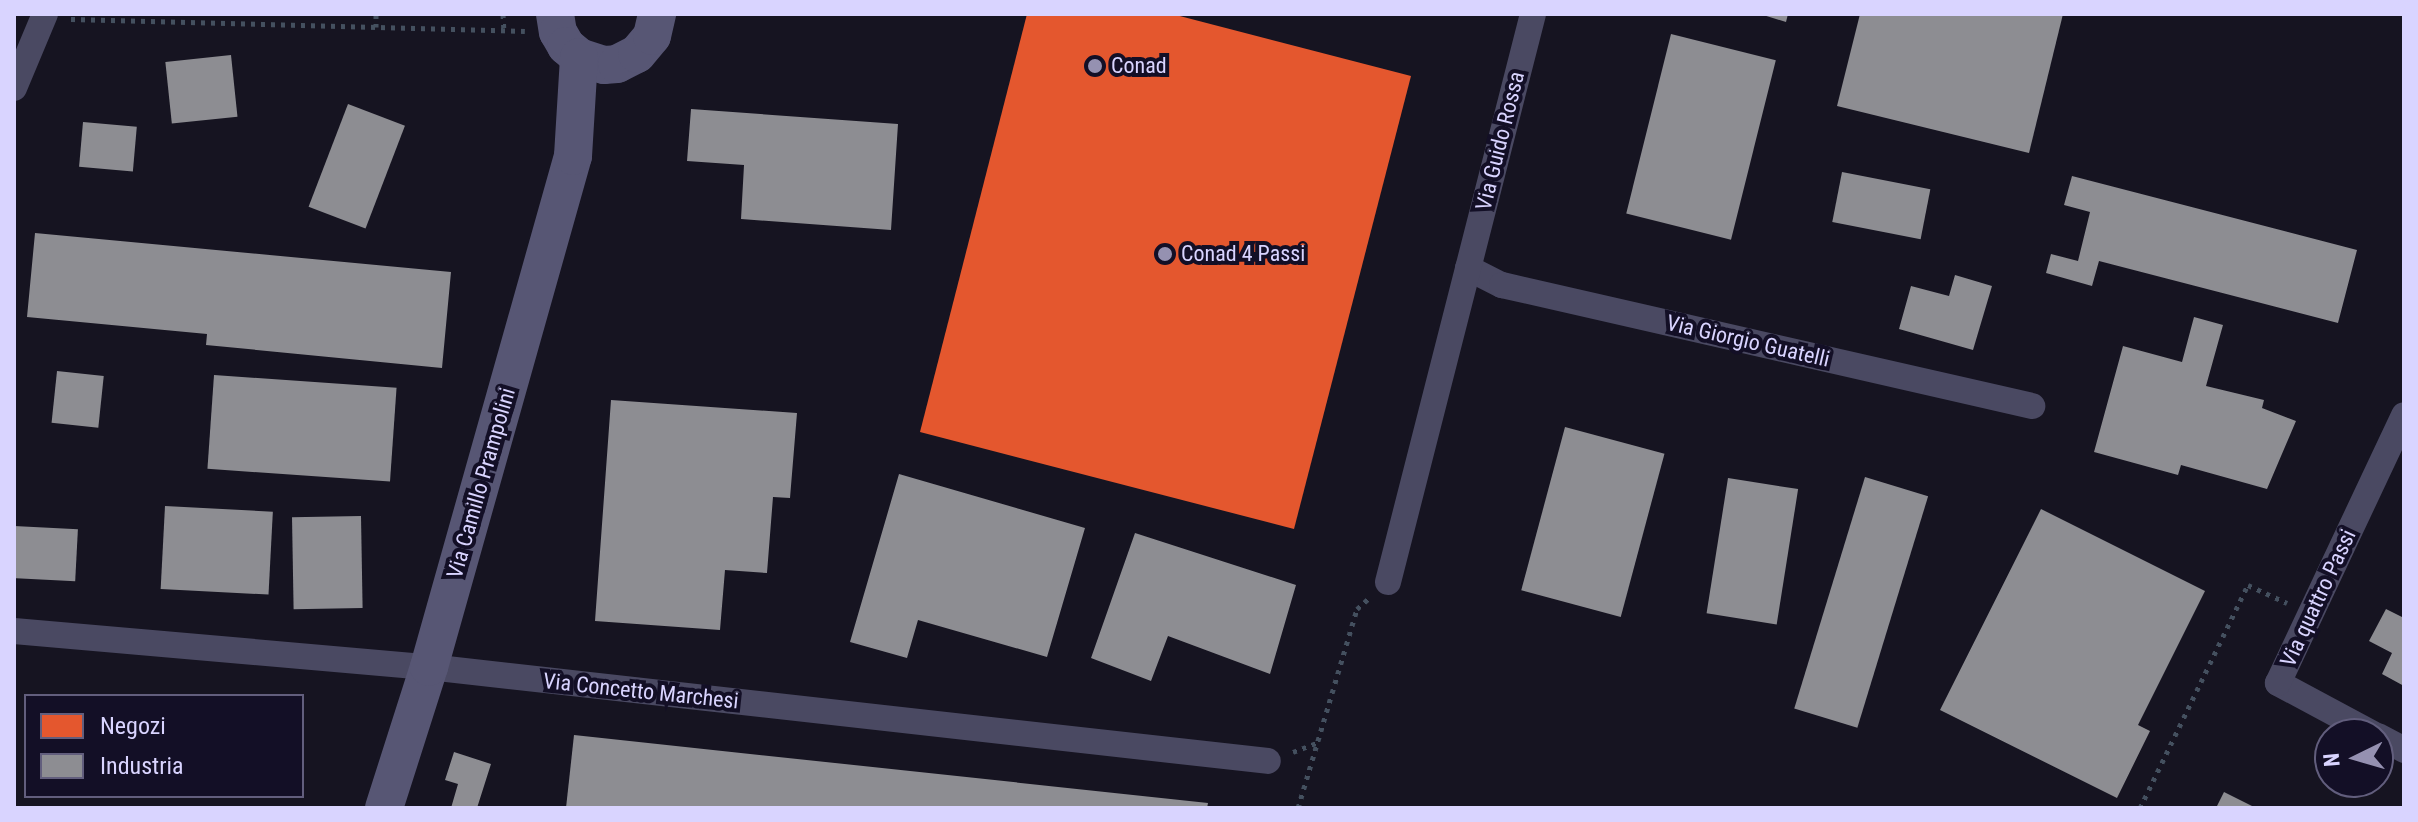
<!DOCTYPE html>
<style>
body{margin:0}
#map{position:relative;width:2418px;height:822px;overflow:hidden;background:#161421;font-family:"Roboto Condensed",sans-serif}
div>[style]{position:absolute}
[style*='--x']{left:calc(var(--x)*1px);top:calc(var(--y)*1px);width:calc(var(--w)*1px);rotate:calc(var(--a)*1deg)}
.shops>*{inset:0;background:#e4572e}
.industry>*{inset:0;background:#8d8d92;transform-origin:0 0}
.path>*{height:5px;margin-top:-2.5px;transform-origin:0;background:repeating-linear-gradient(90deg,#44505f 0 4px,transparent 0 10px)}
.street>*{height:26px;margin:-13px;padding:0 13px;transform-origin:13px;border-radius:13px;background:#4a4962}
.secondary>*{height:38px;margin:-19px;padding:0 19px;transform-origin:19px;border-radius:19px;background:#575674}
.dots>*{width:22px;height:22px;translate:-50% -50%;box-sizing:border-box;border:4px solid #130f26;border-radius:50%}
span{translate:-50% -50%;white-space:nowrap;text-align:center;line-height:1.15;-webkit-text-stroke:8px #130f26;paint-order:stroke}
.poi-label{font-size:22px;color:#d9d4ff}
.left{translate:0 -50%;text-align:left}
.street-label{font-size:22px;color:#d9d4ff}
.frame{position:absolute;inset:0;border:16px solid #d9d4ff;pointer-events:none}
.legend{position:absolute;left:24px;top:694px;width:280px;height:104px;box-sizing:border-box;background:#130f26;border:2px solid #625e7d;margin:0;padding:10px 14px;list-style:none;font-size:24px;color:#d9d4ff}
.legend li{display:flex;align-items:center;gap:16px;height:40px}
.legend b{width:40px;border:2px solid #625e7d}
.north{position:absolute;left:2314px;top:718px;width:80px;height:80px;box-sizing:border-box;background:#130f26;border:2px solid #625e7d;border-radius:50%;rotate:265deg;font-size:22px;font-weight:700;line-height:32px;text-align:center;color:#d9d4ff}
.north::after{content:'';display:block;margin:auto;width:28px;height:36px;background:#9591b1;clip-path:polygon(50% 0,100% 100%,50% 72%,0 100%)}
</style>
<div id="map">
<div class="shops">
<i style="clip-path:polygon(1027px 14px,1172px 14px,1411px 76px,1294px 529px,920px 432px)"></i>
</div>
<div class="industry">
<i style="clip-path:polygon(1760px 14px,1788px 14px,1786px 22px)"></i>
<i style="clip-path:polygon(1860px 14px,2063px 14px,2029px 153px,1837px 106px)"></i>
<i style="left:1671px;top:34px;width:108px;height:185px;rotate:14deg"></i>
<i style="left:231px;top:55px;width:62px;height:66px;rotate:84deg"></i>
<i style="left:348px;top:104px;width:61px;height:110px;rotate:21deg"></i>
<i style="clip-path:polygon(691px 109px,898px 124px,891px 230px,741px 219px,744px 165px,687px 161px)"></i>
<i style="left:83px;top:122px;width:54px;height:45px;rotate:5deg"></i>
<i style="left:1842px;top:172px;width:90px;height:51px;rotate:11deg"></i>
<i style="clip-path:polygon(2072px 176px,2357px 250px,2338px 323px,2099px 261px,2092px 286px,2046px 273px,2051px 254px,2078px 261px,2090px 212px,2064px 205px)"></i>
<i style="clip-path:polygon(35px 233px,451px 272px,442px 368px,206px 345px,207px 334px,27px 317px)"></i>
<i style="clip-path:polygon(1955px 275px,1992px 286px,1973px 350px,1899px 329px,1911px 286px,1949px 296px)"></i>
<i style="clip-path:polygon(2194px 317px,2223px 325px,2206px 386px,2264px 400px,2262px 408px,2296px 421px,2267px 489px,2181px 465px,2178px 475px,2094px 452px,2123px 346px,2182px 362px)"></i>
<i style="left:57px;top:371px;width:47px;height:52px;rotate:6deg"></i>
<i style="left:214px;top:375px;width:183px;height:94px;rotate:4deg"></i>
<i style="clip-path:polygon(611px 400px,797px 413px,790px 498px,773px 497px,767px 573px,725px 570px,720px 630px,595px 621px)"></i>
<i style="left:1565px;top:427px;width:103px;height:169px;rotate:15deg"></i>
<i style="clip-path:polygon(899px 474px,1085px 528px,1047px 657px,918px 620px,907px 658px,850px 642px)"></i>
<i style="left:1865px;top:477px;width:66px;height:242px;rotate:17deg"></i>
<i style="left:1728px;top:478px;width:71px;height:137px;rotate:9deg"></i>
<i style="left:165px;top:506px;width:108px;height:83px;rotate:3deg"></i>
<i style="clip-path:polygon(2041px 509px,2205px 591px,2138px 725px,2150px 731px,2117px 798px,1940px 710px)"></i>
<i style="left:361px;top:516px;width:92px;height:69px;rotate:89deg"></i>
<i style="left:14px;top:526px;width:64px;height:52px;rotate:3deg"></i>
<i style="clip-path:polygon(1135px 533px,1296px 585px,1270px 674px,1168px 636px,1151px 681px,1091px 658px)"></i>
<i style="clip-path:polygon(2386px 609px,2404px 618px,2404px 686px,2382px 674px,2392px 653px,2369px 641px)"></i>
<i style="clip-path:polygon(574px 735px,1208px 803px,1207px 808px,566px 808px)"></i>
<i style="clip-path:polygon(454px 752px,491px 764px,477px 808px,451px 808px,458px 784px,445px 780px)"></i>
<i style="clip-path:polygon(2224px 792px,2256px 808px,2216px 808px)"></i>
</div>
<div class="path">
<i style="--x:376;--y:14;--w:13;--a:90"></i>
<i style="--x:503;--y:14;--w:17;--a:87"></i>
<i style="--x:71;--y:19;--w:454;--a:1.5"></i>
<i style="--x:1293;--y:752;--w:25;--a:-21"></i>
<i style="--x:1298;--y:808;--w:208;--a:-73.5"></i>
<i style="--x:1357;--y:609;--w:15;--a:-42"></i>
<i style="--x:2140;--y:808;--w:248;--a:-64.2"></i>
<i style="--x:2248;--y:585;--w:43;--a:24.8"></i>
</div>
<div class="street">
<i style="--x:14;--y:88;--w:80;--a:-67.3"></i>
<i style="--x:1468;--y:268;--w:38;--a:27"></i>
<i style="--x:1502;--y:285;--w:544;--a:12.86"></i>
<i style="--x:1388;--y:582;--w:586;--a:-75.68"></i>
<i style="--x:14;--y:631;--w:417;--a:5"></i>
<i style="--x:429;--y:667;--w:844;--a:6.39"></i>
<i style="--x:2373;--y:734;--w:108;--a:-151.8"></i>
<i style="--x:2278;--y:683;--w:296;--a:-64.8"></i>
<i style="--x:2378;--y:736;--w:30;--a:28"></i>
</div>
<div class="secondary">
<i style="--x:555;--y:14;--w:18;--a:81"></i>
<i style="--x:558;--y:32;--w:16;--a:60"></i>
<i style="--x:566;--y:46;--w:17;--a:40"></i>
<i style="--x:579;--y:57;--w:26;--a:18"></i>
<i style="--x:604;--y:65;--w:13;--a:-4"></i>
<i style="--x:617;--y:64;--w:22;--a:-27"></i>
<i style="--x:637;--y:54;--w:23;--a:-50"></i>
<i style="--x:652;--y:36;--w:23;--a:-77"></i>
<i style="--x:384;--y:808;--w:148;--a:-72.3"></i>
<i style="--x:429;--y:667;--w:531;--a:-74.26"></i>
<i style="--x:573;--y:156;--w:99;--a:-86.5"></i>
</div>
<div class="dots">
<i style="left:1095px;top:66px;background:#9591b1"></i>
<i style="left:1165px;top:254px;background:#9591b1"></i>
</div>
<div class="poi-label">
<span class="left" style="left:1111px;top:66px">Conad</span>
<span class="left" style="left:1181px;top:254px">Conad 4 Passi</span>
</div>
<div class="street-label">
<span style="left:1500px;top:141px;rotate:-76deg">Via Guido Rossa</span>
<span style="left:1748px;top:341px;rotate:13deg">Via Giorgio Guatelli</span>
<span style="left:481px;top:483px;rotate:-74deg">Via Camillo Prampolini</span>
<span style="left:2318px;top:598px;rotate:-65deg">Via quattro Passi</span>
<span style="left:641px;top:691px;rotate:6deg">Via Concetto Marchesi</span>
</div>
<div class="frame"></div>
<ul class="legend">
<li><b style="height:22px;background:#e4572e"></b>Negozi</li>
<li><b style="height:22px;background:#8d8d92"></b>Industria</li>
</ul>
<div class="north">N</div>
</div>
